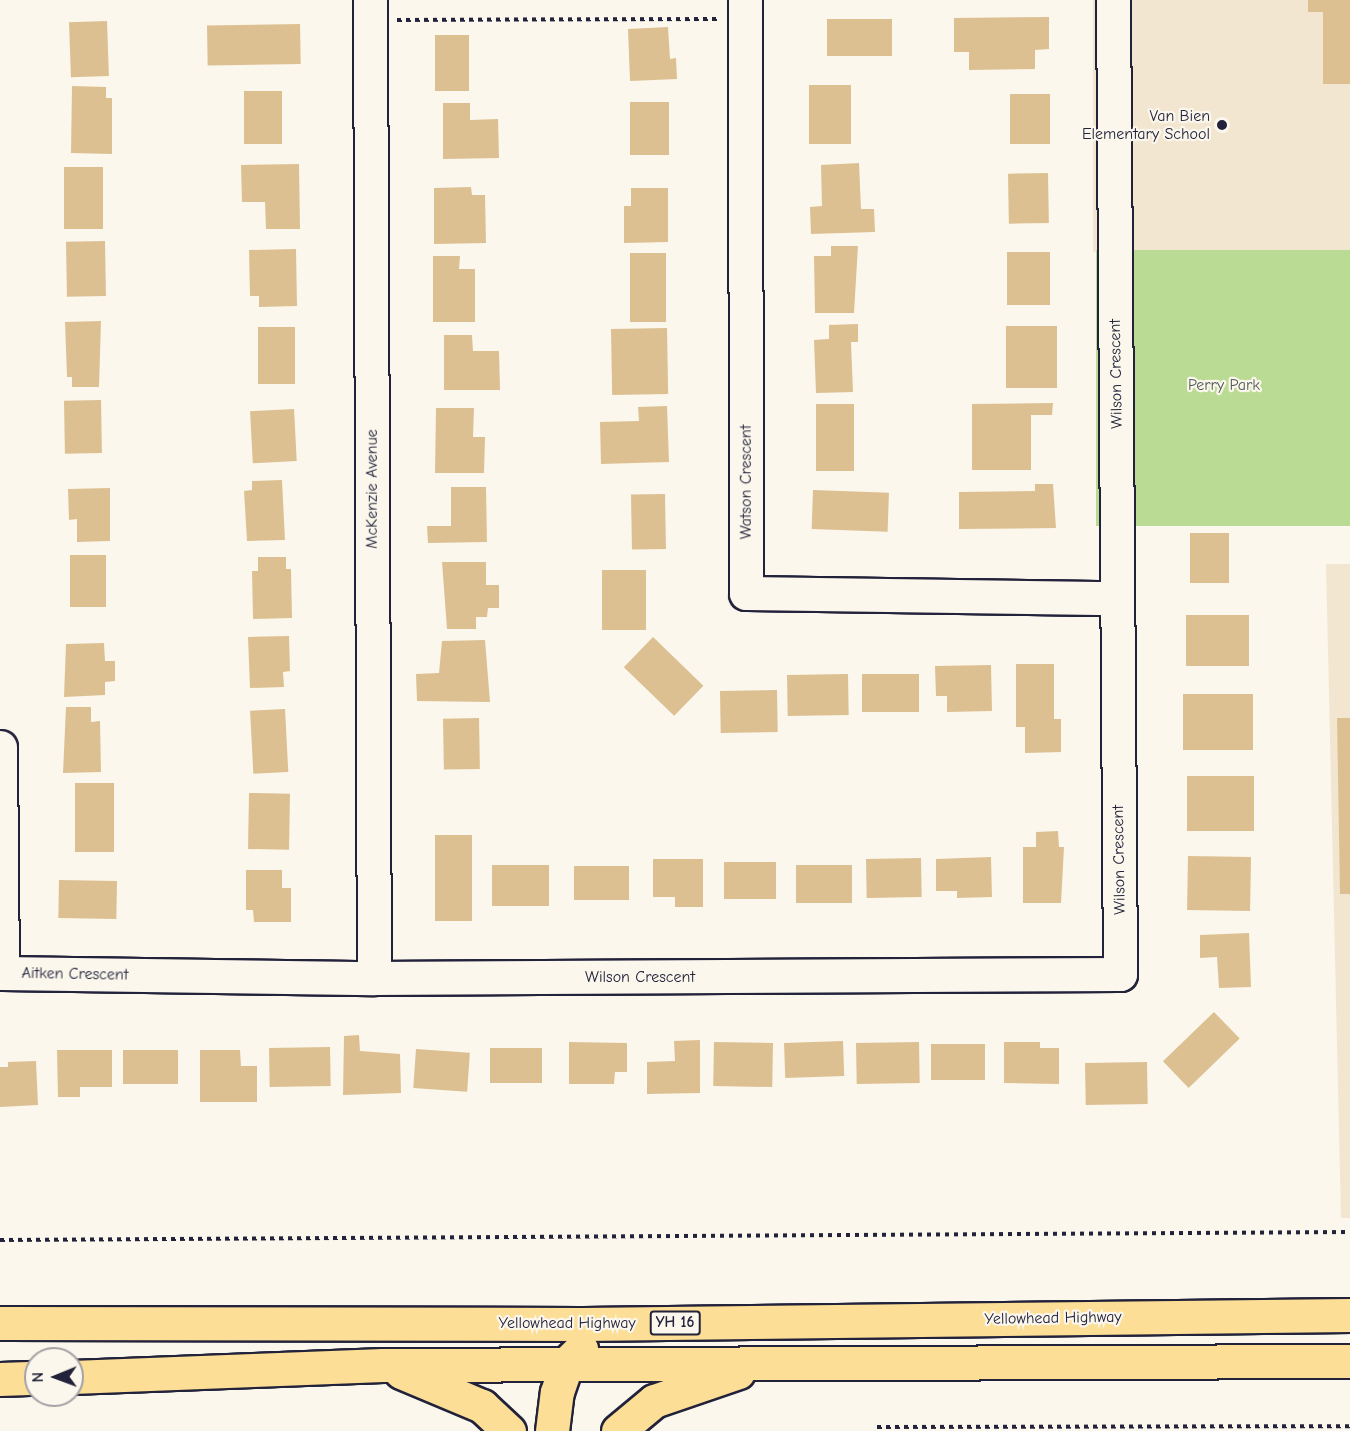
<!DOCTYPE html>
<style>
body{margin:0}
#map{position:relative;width:1350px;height:1431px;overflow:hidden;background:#fbf7ec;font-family:"Comic Neue",sans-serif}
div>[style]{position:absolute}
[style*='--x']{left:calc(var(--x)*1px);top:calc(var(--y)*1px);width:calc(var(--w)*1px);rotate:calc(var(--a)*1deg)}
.built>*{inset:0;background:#f2e6d1;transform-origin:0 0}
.green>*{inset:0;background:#badb94;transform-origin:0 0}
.building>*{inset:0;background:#ddc091;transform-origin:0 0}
.path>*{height:4px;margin-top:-2px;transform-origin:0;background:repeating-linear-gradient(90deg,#22223b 0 4.5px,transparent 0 9px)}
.roads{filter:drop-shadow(2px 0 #22223b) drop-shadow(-2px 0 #22223b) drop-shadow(0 2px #22223b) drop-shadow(0 -2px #22223b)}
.minor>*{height:33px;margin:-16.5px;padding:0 16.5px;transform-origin:16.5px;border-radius:16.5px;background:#fbf7ec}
.highway>*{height:33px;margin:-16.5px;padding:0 16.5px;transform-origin:16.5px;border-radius:16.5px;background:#fdde96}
.dots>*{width:16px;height:16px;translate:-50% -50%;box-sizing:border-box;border:3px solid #fbf7ec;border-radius:50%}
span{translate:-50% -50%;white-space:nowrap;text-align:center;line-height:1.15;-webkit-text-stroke:4.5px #fbf7ec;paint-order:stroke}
.shield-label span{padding:2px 4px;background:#fbf7ec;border:2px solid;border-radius:4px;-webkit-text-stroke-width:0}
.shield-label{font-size:15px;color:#22223b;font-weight:700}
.poi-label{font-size:16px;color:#22223b}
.right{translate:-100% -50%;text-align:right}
.street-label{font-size:16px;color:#22223b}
.park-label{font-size:16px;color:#505a56}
.north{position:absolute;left:24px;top:1347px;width:60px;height:60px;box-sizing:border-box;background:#fbf7ec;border:2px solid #a4a2a5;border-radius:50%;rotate:269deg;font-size:16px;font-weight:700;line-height:24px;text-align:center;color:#22223b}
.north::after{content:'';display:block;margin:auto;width:21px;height:27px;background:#22223b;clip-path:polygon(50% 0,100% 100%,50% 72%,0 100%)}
</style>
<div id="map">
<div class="built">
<i style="left:1093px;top:0;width:257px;height:252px"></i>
<i style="clip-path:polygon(1326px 564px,1350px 564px,1350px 1218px,1341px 1218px)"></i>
</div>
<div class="green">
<i style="left:1350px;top:250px;width:276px;height:254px;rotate:90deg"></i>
</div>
<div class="building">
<i style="clip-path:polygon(1308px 0,1350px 0,1350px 84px,1323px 84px,1323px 12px,1308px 12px)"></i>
<i style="clip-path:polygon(1049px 17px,1049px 49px,1035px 50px,1035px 69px,969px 70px,969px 52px,954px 52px,954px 18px)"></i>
<i style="left:827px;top:19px;width:65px;height:37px"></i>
<i style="left:107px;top:21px;width:55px;height:38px;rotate:88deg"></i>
<i style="left:300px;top:24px;width:40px;height:93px;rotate:89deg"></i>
<i style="clip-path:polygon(668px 27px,670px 59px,676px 58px,677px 79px,630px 81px,628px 29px)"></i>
<i style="left:435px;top:35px;width:34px;height:56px"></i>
<i style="left:809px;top:85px;width:42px;height:59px"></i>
<i style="clip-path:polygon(72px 86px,106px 87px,106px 98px,112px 98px,112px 154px,71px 153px)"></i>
<i style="left:244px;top:91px;width:38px;height:53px"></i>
<i style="left:1010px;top:94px;width:40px;height:50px"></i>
<i style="left:630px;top:102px;width:39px;height:53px"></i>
<i style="clip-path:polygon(443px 103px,470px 103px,470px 120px,498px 119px,499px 158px,443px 159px)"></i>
<i style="clip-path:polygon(859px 163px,861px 209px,874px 209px,875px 232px,811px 234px,810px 207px,822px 206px,821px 165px)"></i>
<i style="clip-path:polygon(299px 164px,300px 229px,266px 229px,265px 202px,242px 202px,241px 165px)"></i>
<i style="left:64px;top:167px;width:39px;height:62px"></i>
<i style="left:1048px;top:173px;width:50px;height:40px;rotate:89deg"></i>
<i style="clip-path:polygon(471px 187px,472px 195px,485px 195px,486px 243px,434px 244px,434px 188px)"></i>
<i style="clip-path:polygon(631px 188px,668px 188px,668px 242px,624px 243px,624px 206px,631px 206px)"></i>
<i style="left:105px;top:241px;width:55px;height:39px;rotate:89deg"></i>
<i style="clip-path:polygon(831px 246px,858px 246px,854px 313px,815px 313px,814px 256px,831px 256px)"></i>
<i style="clip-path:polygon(296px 249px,297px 306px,259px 307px,259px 296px,250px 296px,249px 250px)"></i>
<i style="left:1007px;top:252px;width:43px;height:53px"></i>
<i style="left:630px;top:253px;width:36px;height:69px"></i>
<i style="clip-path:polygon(433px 256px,460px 256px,459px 269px,475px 269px,475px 322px,433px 322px)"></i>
<i style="clip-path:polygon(101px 321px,99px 387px,72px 387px,72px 377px,67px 377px,65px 322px)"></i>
<i style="clip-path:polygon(858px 324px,858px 342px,851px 342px,853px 392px,816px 393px,814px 340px,829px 339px,829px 325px)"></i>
<i style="left:1006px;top:326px;width:51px;height:62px"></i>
<i style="left:258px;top:327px;width:37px;height:57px"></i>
<i style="left:667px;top:328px;width:66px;height:56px;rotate:89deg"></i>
<i style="clip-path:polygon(444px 335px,472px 335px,473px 351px,499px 351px,500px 390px,444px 390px)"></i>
<i style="left:101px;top:400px;width:53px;height:37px;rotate:89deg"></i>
<i style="clip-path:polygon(1053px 403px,1052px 415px,1031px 415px,1031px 470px,972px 470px,972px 404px)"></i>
<i style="left:816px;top:404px;width:38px;height:67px"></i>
<i style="clip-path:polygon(667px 406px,669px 462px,601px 464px,600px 422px,639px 421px,638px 407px)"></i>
<i style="clip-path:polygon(436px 408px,474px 408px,473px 437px,485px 437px,484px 473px,435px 473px)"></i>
<i style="left:294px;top:409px;width:52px;height:44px;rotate:87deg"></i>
<i style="clip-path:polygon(282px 480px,285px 540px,247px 541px,244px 491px,252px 490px,252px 481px)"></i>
<i style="clip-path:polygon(1035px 484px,1053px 484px,1056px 528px,959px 529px,959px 492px,1035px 491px)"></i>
<i style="clip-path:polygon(451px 487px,486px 487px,487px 542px,428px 543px,427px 526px,451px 526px)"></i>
<i style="clip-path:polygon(110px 488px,110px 541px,77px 542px,77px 519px,69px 520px,68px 489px)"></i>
<i style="left:813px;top:490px;width:76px;height:39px;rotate:2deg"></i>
<i style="left:665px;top:494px;width:55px;height:34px;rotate:89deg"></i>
<i style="left:1229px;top:533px;width:50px;height:39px;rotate:90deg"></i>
<i style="left:70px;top:555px;width:36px;height:52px"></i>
<i style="clip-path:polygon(258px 557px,286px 557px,286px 569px,291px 569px,292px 618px,253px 619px,252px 571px,258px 571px)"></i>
<i style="clip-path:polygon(442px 562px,486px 562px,486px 585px,499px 585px,499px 608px,488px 608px,487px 617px,476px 617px,476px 629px,447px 629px)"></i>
<i style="left:602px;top:570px;width:44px;height:60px"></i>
<i style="left:1186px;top:615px;width:63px;height:51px"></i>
<i style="clip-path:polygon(289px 636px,290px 671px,283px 672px,284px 687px,250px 688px,248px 637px)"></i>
<i style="left:653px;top:637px;width:70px;height:42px;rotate:44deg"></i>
<i style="clip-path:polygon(485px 640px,490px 702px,417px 701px,416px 674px,439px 673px,442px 641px)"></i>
<i style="clip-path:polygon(104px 643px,105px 661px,115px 661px,115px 681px,105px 682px,105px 695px,64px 697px,66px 644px)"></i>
<i style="clip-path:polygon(1016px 664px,1054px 664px,1054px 719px,1061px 719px,1061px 752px,1025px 753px,1025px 727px,1016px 727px)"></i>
<i style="clip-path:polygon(991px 665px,992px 711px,947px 712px,947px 696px,936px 696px,935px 666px)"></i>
<i style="left:848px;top:674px;width:41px;height:61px;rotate:89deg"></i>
<i style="left:862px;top:674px;width:57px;height:38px"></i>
<i style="left:777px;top:690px;width:42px;height:57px;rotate:89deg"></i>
<i style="left:1183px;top:694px;width:70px;height:56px"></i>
<i style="clip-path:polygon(66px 707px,91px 707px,91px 722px,100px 721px,101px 772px,63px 773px)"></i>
<i style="left:285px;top:709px;width:63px;height:35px;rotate:87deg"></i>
<i style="left:479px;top:718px;width:51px;height:36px;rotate:89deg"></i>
<i style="clip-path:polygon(1337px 718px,1350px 718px,1350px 894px,1340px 894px)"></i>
<i style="left:1187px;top:776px;width:67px;height:55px"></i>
<i style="left:75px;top:783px;width:39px;height:69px"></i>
<i style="left:249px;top:793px;width:41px;height:56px;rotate:1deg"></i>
<i style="clip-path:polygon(1058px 831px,1059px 847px,1064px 847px,1061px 903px,1023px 903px,1023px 847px,1036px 847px,1036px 832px)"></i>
<i style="left:435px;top:835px;width:37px;height:86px"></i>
<i style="left:1188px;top:856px;width:63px;height:54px;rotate:1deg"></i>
<i style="clip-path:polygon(991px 857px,992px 897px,957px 898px,957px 891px,936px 891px,936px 859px)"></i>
<i style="left:921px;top:858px;width:39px;height:55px;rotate:89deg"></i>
<i style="clip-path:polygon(653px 859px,703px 859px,703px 907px,675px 907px,675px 897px,653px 897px)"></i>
<i style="left:724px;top:862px;width:52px;height:37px"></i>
<i style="left:492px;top:865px;width:57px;height:41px"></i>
<i style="left:796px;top:865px;width:56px;height:38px"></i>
<i style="left:574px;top:866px;width:55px;height:34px"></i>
<i style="clip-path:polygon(246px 870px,282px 870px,282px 888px,291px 888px,291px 922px,254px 922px,253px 910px,246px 910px)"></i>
<i style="left:59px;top:880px;width:58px;height:38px;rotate:1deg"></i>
<i style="clip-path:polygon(1249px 933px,1251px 987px,1219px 988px,1217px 957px,1200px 958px,1200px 935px)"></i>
<i style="left:1214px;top:1012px;width:37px;height:71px;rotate:46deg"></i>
<i style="clip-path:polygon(359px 1035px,360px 1051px,400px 1054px,401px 1093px,343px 1095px,344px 1036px)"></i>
<i style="clip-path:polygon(700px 1040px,700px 1093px,647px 1094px,647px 1062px,675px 1061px,674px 1041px)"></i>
<i style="left:843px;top:1041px;width:35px;height:59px;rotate:88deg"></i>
<i style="clip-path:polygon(569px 1042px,627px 1043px,627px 1072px,615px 1072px,614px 1084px,569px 1084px)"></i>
<i style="left:714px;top:1042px;width:59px;height:44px;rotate:1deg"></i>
<i style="left:919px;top:1042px;width:41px;height:63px;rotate:89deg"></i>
<i style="clip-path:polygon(1004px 1042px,1040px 1042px,1040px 1048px,1059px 1048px,1059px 1084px,1004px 1083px)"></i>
<i style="left:985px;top:1044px;width:36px;height:54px;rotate:90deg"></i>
<i style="left:330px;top:1047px;width:39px;height:61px;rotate:89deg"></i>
<i style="left:542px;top:1048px;width:35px;height:52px;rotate:90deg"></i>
<i style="left:416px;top:1049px;width:54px;height:39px;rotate:4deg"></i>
<i style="clip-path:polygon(57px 1050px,112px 1050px,112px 1087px,80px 1087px,80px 1097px,58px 1097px)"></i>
<i style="left:178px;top:1050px;width:34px;height:55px;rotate:90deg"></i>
<i style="clip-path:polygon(200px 1050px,240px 1050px,241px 1066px,257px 1066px,257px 1102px,200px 1102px)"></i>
<i style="clip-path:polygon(36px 1061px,38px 1105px,0 1107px,0 1067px,8px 1067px,8px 1062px)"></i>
<i style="left:1147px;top:1062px;width:42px;height:62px;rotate:89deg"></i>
</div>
<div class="path">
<i style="--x:397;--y:20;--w:320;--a:-0.2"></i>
<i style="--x:0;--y:1240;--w:1350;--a:-0.34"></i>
<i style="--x:877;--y:1427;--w:473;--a:-0.1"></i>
</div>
<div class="roads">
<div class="minor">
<i style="--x:370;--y:0;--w:978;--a:89.77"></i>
<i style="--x:745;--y:0;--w:593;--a:89.9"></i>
<i style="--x:746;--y:593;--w:370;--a:0.8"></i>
<i style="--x:0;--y:747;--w:226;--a:89.5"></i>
<i style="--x:2;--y:973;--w:372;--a:0.8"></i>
<i style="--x:374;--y:978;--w:746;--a:-0.31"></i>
<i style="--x:1120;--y:974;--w:974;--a:-90.41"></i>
</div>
<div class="highway">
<i style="--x:0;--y:1323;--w:583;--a:0.1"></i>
<i style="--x:583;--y:1324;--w:767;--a:-0.67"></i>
<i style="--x:401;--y:1372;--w:88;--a:22.8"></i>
<i style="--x:482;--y:1406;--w:37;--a:43"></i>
<i style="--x:72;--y:1377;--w:311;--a:-2.2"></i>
<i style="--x:383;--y:1365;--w:967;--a:-0.24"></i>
<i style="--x:0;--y:1379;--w:36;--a:-2"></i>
<i style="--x:552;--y:1431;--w:39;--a:-83"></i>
<i style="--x:557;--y:1392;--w:31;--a:-71"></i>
<i style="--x:567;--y:1363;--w:20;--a:-45"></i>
<i style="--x:618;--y:1431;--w:47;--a:-39.8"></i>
<i style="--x:654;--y:1401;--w:89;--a:-19"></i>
</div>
</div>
<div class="dots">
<i style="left:1222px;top:125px;background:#22223b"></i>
</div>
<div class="shield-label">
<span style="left:675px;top:1323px">YH 16</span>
</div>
<div class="poi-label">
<span class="right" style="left:1210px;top:125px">Van Bien<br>Elementary School</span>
</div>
<div class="street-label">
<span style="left:1116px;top:374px;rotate:-91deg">Wilson Crescent</span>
<span style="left:746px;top:482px;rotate:-90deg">Watson Crescent</span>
<span style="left:372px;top:489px;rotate:-90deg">McKenzie Avenue</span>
<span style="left:1119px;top:860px;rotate:-91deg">Wilson Crescent</span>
<span style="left:75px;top:974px;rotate:1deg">Aitken Crescent</span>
<span style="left:640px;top:977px">Wilson Crescent</span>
<span style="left:1053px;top:1318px;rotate:-1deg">Yellowhead Highway</span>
<span style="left:567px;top:1323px">Yellowhead Highway</span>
</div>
<div class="park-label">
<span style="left:1224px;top:385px">Perry Park</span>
</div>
<div class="north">N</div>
</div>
